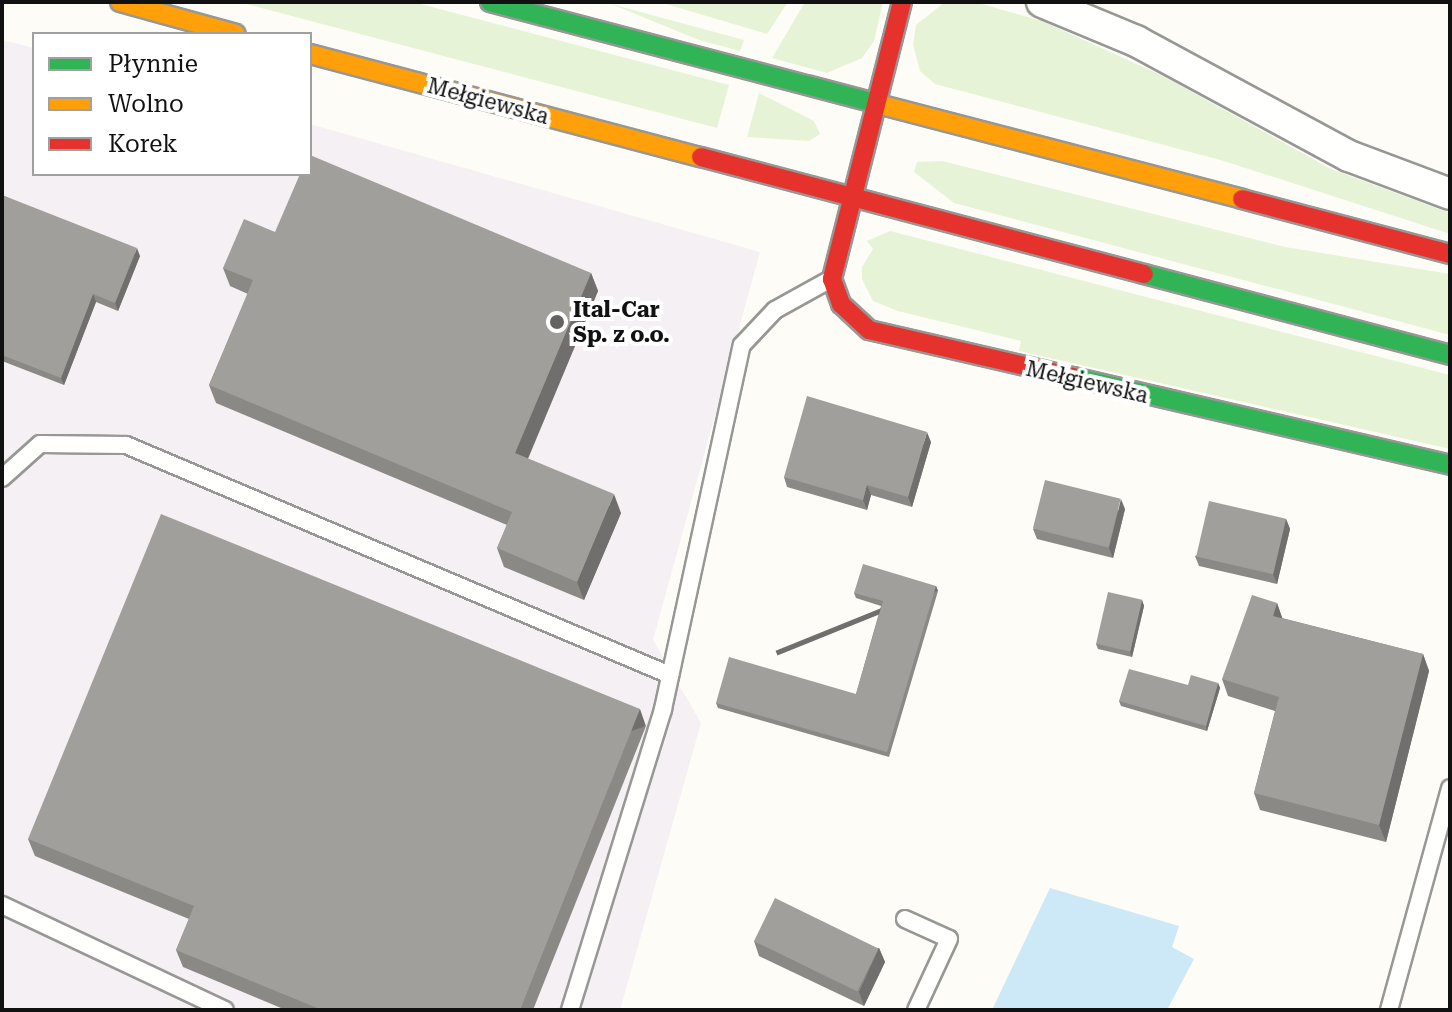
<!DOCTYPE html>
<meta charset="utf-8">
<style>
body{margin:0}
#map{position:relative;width:1452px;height:1012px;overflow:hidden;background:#fdfcf7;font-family:"Roboto Serif",serif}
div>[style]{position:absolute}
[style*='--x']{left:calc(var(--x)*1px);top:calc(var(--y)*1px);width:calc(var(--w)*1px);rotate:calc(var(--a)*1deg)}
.industrial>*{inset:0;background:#f5f0f3}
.green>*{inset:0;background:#e7f3d7}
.water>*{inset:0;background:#cde8f7}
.roads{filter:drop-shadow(2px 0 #979795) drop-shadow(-2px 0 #979795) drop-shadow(0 2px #979795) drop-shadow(0 -2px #979795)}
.lane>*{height:16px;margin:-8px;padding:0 8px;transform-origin:8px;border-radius:8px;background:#fffffe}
.street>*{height:30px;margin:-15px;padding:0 15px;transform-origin:15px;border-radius:15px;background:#fffffe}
.fast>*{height:18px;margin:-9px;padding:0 9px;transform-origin:9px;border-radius:9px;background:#30b455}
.slow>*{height:18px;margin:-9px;padding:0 9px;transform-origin:9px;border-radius:9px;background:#ff9f0a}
.jam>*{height:18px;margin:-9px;padding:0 9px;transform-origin:9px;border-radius:9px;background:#e5322d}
.wall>*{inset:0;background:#8a8986}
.shaded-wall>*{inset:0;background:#716f6d;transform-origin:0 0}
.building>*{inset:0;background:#a19f9c;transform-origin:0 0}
.dots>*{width:22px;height:22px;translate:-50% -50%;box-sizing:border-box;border:4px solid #fff;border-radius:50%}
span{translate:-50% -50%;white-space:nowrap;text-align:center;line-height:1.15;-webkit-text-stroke:8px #fff;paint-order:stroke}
.street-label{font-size:22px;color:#111}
.poi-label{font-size:22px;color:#111;font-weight:700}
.left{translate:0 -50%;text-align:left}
.frame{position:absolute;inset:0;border:4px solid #111;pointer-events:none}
.legend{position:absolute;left:32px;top:32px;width:280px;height:144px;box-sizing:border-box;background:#fff;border:2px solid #a0a0a0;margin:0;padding:10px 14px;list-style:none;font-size:24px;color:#111}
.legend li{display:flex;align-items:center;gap:16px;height:40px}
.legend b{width:40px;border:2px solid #a0a0a0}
</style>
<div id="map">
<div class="industrial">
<i style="clip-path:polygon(2px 40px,34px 48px,34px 174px,310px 174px,310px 124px,760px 252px,653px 640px,701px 723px,620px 1010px,2px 1010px)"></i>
</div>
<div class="green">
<i style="clip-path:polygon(239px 2px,413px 2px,729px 85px,717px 128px)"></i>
<i style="clip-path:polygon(659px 2px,788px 2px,767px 34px)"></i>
<i style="clip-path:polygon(805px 2px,883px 2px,874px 41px,862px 58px,827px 73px,772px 58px)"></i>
<i style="clip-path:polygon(945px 2px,975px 2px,1042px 21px,1163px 76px,1331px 169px,1450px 213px,1450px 234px,1224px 161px,935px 84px,920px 71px,913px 45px,916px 25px)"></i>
<i style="clip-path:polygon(611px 4px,744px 40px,740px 51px,699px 40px)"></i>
<i style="clip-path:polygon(759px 93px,814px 121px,820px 134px,809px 141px,747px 137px)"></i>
<i style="clip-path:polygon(942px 161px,1285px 247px,1450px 274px,1450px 335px,954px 203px,914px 172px,917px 162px)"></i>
<i style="clip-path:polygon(890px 231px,1450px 375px,1450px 449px,1019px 351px,1021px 341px,898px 311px,873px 301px,862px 279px,862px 267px,873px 249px,867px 241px)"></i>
</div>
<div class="water">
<i style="clip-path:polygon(1050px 888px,1179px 926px,1172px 947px,1194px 959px,1167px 1010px,992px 1010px)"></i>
</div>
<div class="roads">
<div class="lane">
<i style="--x:2;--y:478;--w:51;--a:-41.8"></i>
<i style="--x:40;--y:444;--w:86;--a:0.7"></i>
<i style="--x:126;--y:445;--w:591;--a:22.92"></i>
<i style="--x:2;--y:905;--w:246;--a:25.2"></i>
<i style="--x:905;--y:919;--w:48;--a:24.4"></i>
<i style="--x:949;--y:939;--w:78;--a:114.9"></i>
<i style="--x:570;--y:1010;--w:315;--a:-72.8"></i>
<i style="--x:663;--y:709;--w:372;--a:-77.8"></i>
<i style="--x:742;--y:345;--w:48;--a:-46.7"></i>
<i style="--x:775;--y:310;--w:64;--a:-29"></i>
<i style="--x:1389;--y:1010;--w:230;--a:-74.6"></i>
</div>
<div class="street">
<i style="--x:1042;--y:2;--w:102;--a:22.5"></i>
<i style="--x:1136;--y:41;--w:242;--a:28.4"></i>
<i style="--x:1349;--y:156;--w:108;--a:20.6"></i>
</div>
<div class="fast">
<i style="--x:490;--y:2;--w:401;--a:14.7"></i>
<i style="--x:1144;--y:274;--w:317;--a:14.8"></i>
<i style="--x:1073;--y:377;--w:387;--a:13.1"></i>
</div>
<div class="slow">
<i style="--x:120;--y:2;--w:120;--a:15.4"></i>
<i style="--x:310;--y:54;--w:404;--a:14.8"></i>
<i style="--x:878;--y:104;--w:376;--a:14.6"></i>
</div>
<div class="jam">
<i style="--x:902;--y:2;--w:286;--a:104.2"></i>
<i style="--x:832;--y:279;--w:27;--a:70"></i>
<i style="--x:841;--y:304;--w:38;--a:43"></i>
<i style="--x:869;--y:330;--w:209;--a:13"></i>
<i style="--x:701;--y:157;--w:458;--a:14.8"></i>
<i style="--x:1242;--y:199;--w:215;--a:14.8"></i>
</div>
</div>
<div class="wall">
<i style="clip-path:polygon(2px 195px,140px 256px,118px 311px,96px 302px,64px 385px,2px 361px)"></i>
<i style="clip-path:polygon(275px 232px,591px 273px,598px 291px,528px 459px,621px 513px,584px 600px,504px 567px,497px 548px,507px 525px,216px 403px,209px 385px,248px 294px,230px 286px,223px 268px)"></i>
<i style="clip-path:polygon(931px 442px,912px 507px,871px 495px,867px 510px,787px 487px,784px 477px)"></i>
<i style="clip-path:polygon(1125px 509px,1113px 558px,1037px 539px,1033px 529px)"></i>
<i style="clip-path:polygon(1286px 519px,1290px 529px,1277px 584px,1199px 566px,1195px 556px)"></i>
<i style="clip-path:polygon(936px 586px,938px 591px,889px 757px,718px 708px,716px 703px,856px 694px,881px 606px,856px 598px,854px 593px)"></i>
<i style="clip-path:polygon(1142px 600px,1144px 606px,1132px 657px,1098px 649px,1096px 644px)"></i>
<i style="clip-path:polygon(1277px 603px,1282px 618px,1423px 654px,1429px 671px,1386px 842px,1260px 810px,1254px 793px,1275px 711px,1228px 696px,1222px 679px)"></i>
<i style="clip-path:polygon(1218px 683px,1220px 688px,1207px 731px,1121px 706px,1119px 701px,1188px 685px)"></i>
<i style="clip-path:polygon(646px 726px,533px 1010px,286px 1010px,183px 967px,176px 950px,189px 919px,35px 856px,28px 839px)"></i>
<i style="clip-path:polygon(754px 941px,879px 948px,885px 962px,864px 1006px,759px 956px)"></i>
</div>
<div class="shaded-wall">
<i style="clip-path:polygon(137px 248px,140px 256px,118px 311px,115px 303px)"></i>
<i style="clip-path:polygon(591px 273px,598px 291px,522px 472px,515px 453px)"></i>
<i style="clip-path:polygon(93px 294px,96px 302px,64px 385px,61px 378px)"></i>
<i style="clip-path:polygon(927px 432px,931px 442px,912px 507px,908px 497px)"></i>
<i style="clip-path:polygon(867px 485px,871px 495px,867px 510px,863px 500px)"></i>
<i style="clip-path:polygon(614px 494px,621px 513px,584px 600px,577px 582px)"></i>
<i style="clip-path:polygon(1121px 499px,1125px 509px,1113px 558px,1109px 548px)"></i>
<i style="clip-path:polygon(1286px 519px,1290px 529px,1277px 584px,1273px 574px)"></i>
<i style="left:936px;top:586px;width:5px;height:173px;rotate:68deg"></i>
<i style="clip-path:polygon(1142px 600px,1144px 606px,1132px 657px,1130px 652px)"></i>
<i style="clip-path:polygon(1277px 603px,1283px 620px,1273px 616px)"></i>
<i style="clip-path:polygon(1423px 654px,1429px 671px,1386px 842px,1379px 825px)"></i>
<i style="clip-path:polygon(1218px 683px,1220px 688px,1207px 731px,1206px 726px)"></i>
<i style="left:640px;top:709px;width:18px;height:324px;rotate:71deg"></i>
<i style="clip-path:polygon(879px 948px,885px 962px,864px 1006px,859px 992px)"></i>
</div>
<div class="building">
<i style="clip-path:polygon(310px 155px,591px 273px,515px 453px,614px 494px,577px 582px,497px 548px,512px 512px,209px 385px,253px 280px,223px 268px,244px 219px,275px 232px,300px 174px,310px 174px)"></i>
<i style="clip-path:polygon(2px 195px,137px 248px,115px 303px,93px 294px,61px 378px,2px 355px)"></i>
<i style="clip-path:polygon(807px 396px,927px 432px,908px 497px,867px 485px,863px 500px,784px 477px)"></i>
<i style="left:1045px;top:480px;width:78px;height:50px;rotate:14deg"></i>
<i style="left:1209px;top:501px;width:79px;height:57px;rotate:13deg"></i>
<i style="clip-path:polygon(161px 514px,640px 709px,520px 1010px,322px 1010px,176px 950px,194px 906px,28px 839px)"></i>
<i style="clip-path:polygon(863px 564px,936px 586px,887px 752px,716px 703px,729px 657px,856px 694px,883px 601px,854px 593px)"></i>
<i style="left:1108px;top:592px;width:35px;height:53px;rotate:13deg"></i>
<i style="clip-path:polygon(1252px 595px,1277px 603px,1273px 616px,1423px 654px,1379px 825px,1254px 793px,1279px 697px,1222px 679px)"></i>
<i style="clip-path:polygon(1129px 669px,1188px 685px,1191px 675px,1218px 683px,1206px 726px,1119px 701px)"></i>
<i style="left:775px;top:898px;width:115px;height:48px;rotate:26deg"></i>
</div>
<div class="dots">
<i style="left:557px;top:322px;background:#646362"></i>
</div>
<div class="street-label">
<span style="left:488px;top:101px;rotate:15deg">Mełgiewska</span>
<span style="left:1087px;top:382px;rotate:13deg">Mełgiewska</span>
</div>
<div class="poi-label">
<span class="left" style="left:573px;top:322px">Ital-Car<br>Sp. z o.o.</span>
</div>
<div class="frame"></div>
<ul class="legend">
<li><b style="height:10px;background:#30b455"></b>Płynnie</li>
<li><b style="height:10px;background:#ff9f0a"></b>Wolno</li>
<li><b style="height:10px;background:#e5322d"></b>Korek</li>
</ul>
</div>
